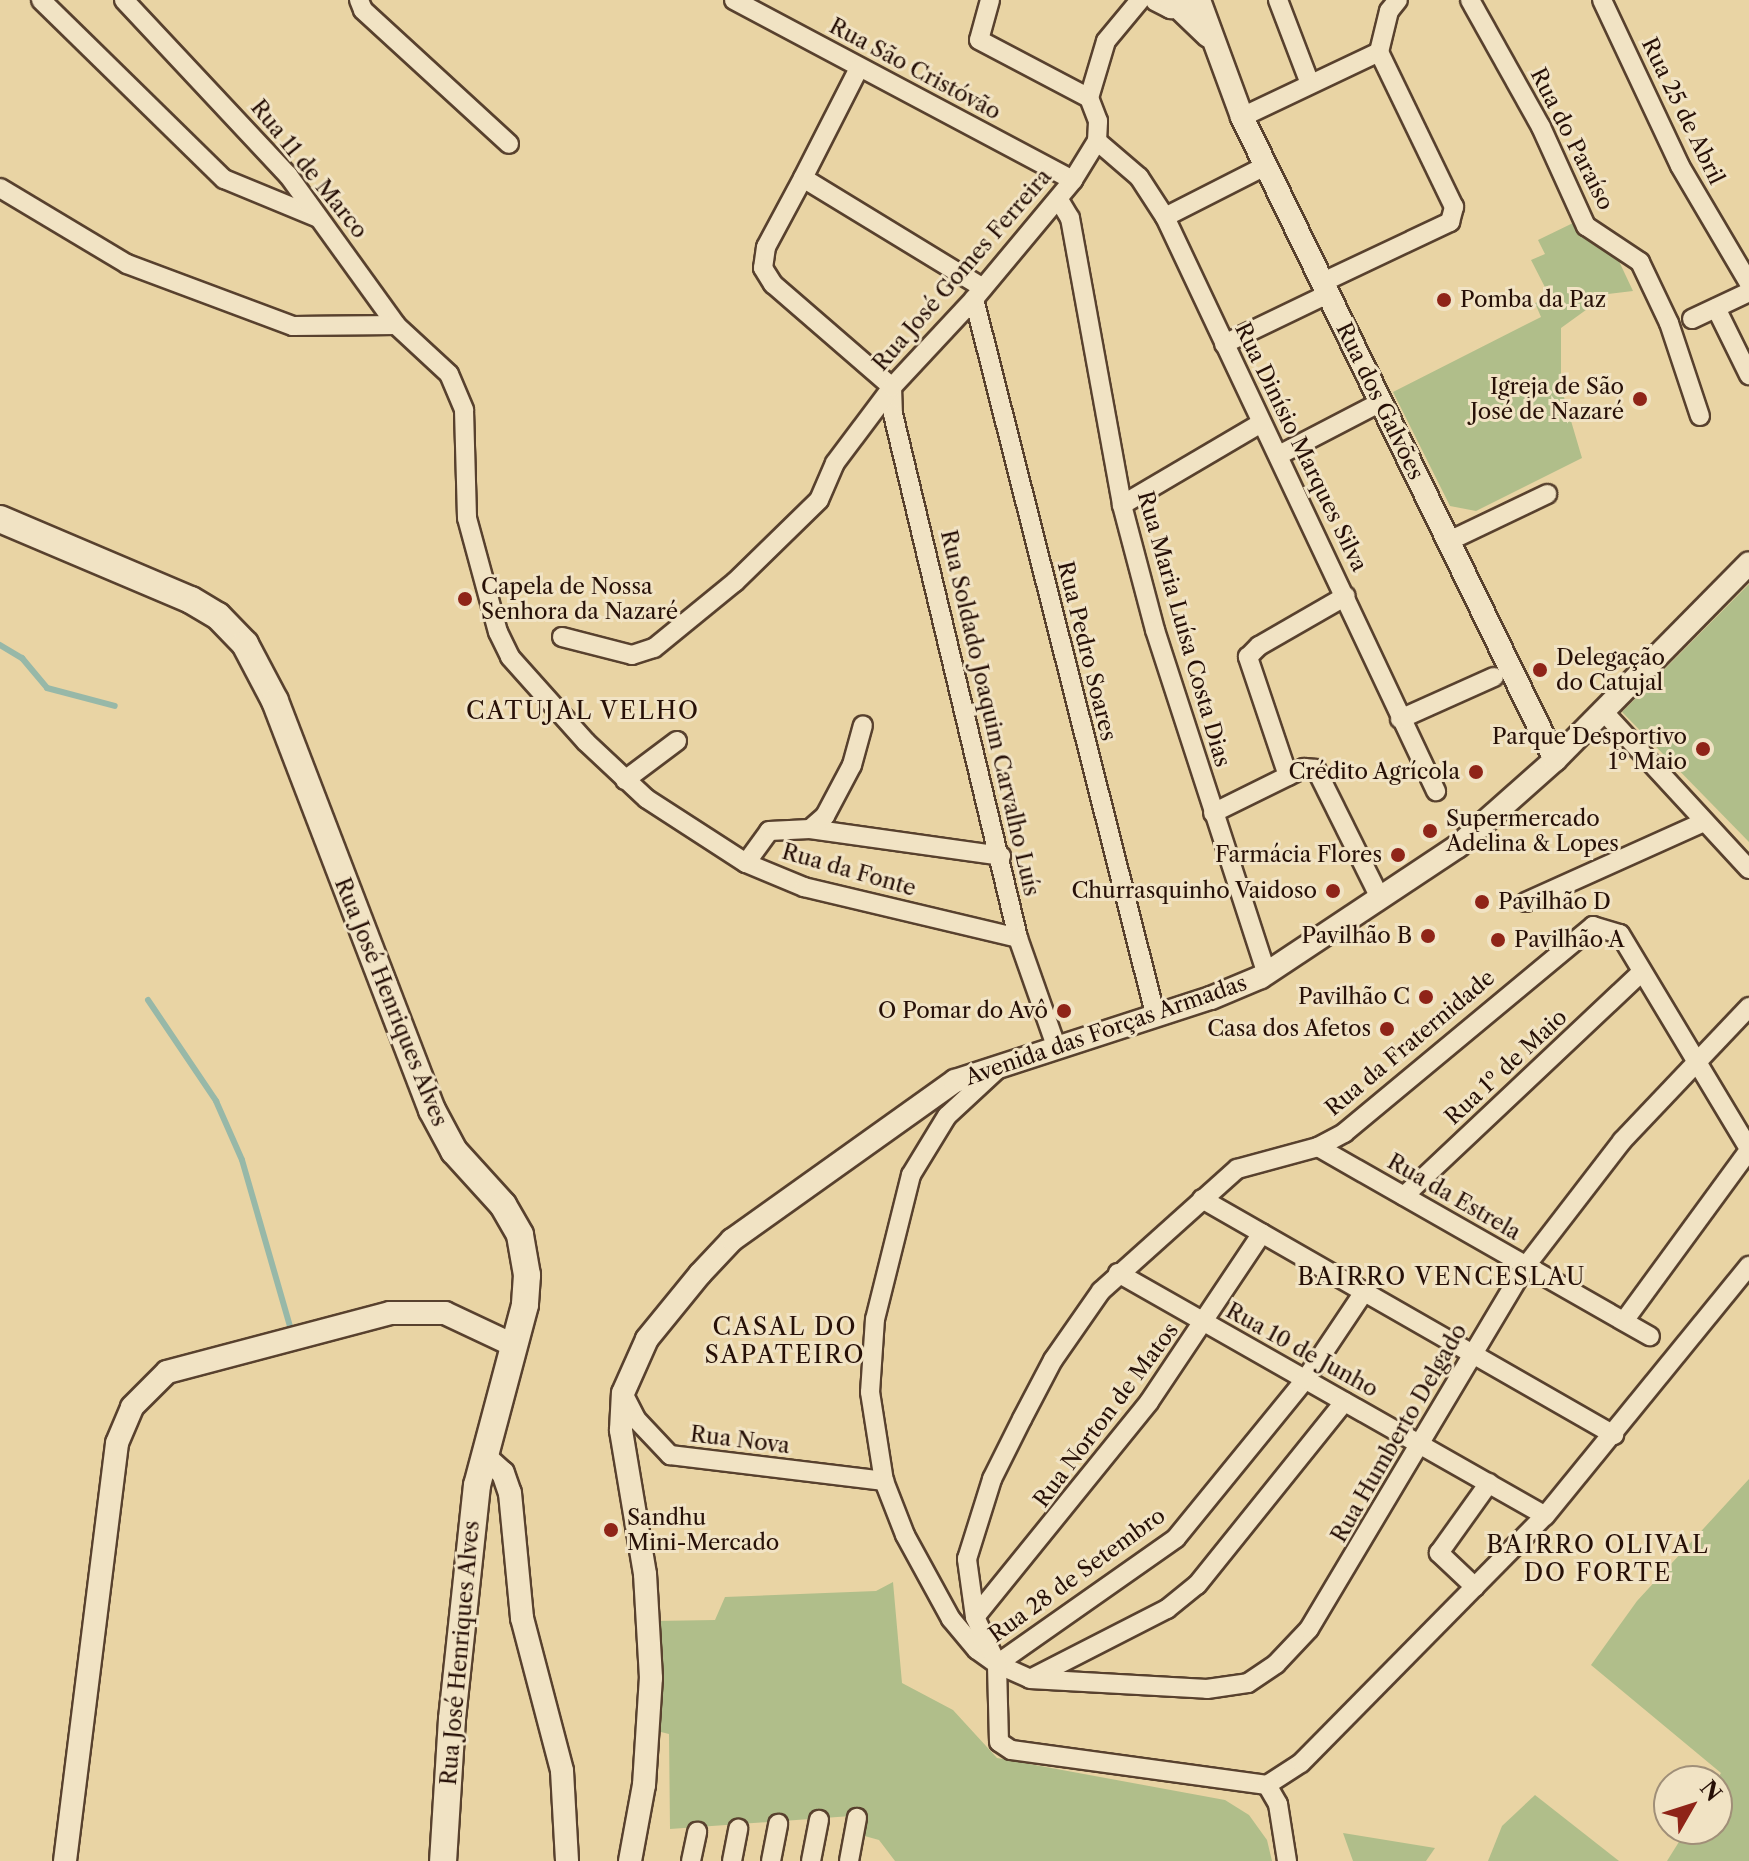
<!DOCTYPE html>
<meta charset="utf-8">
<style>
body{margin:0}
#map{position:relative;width:1749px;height:1861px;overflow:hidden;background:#e9d4a4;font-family:"Libre Caslon Text",serif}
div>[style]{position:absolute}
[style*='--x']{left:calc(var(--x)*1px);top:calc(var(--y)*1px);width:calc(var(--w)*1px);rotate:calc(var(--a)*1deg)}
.green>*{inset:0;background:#b0be8a}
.stream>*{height:6px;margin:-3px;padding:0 3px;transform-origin:3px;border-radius:3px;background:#97b8a8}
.roads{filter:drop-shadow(2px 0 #58412e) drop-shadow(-2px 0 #58412e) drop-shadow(0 2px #58412e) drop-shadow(0 -2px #58412e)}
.minor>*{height:18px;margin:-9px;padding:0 9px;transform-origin:9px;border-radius:9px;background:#f1e3c4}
.tertiary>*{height:22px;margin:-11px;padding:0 11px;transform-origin:11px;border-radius:11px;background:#f1e3c4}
.secondary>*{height:26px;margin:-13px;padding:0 13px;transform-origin:13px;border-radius:13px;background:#f1e3c4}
.dots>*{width:22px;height:22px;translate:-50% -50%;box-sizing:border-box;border:4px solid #f1e3c4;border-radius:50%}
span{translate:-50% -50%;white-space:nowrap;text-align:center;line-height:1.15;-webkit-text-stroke:6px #f1e3c4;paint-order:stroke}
.street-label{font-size:22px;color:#271007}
.poi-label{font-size:22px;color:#271007}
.left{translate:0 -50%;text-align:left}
.right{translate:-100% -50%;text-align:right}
.neighbourhood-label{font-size:24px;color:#271007;letter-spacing:2px}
.north{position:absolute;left:1653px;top:1765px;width:80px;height:80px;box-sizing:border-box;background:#f1e3c4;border:2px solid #a08f78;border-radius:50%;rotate:51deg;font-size:22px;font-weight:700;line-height:32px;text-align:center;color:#271007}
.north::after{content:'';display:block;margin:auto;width:28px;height:36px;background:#8f2418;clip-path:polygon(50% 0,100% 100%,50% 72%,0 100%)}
</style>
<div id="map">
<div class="green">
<i style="clip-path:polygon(1573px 223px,1583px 236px,1617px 257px,1633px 291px,1608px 294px,1561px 328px,1561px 387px,1582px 458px,1476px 511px,1450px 506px,1393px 392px,1541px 317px,1535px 303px,1550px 297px,1531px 260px,1545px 254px,1538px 240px)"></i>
<i style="clip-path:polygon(1749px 584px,1749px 842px,1622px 712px)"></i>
<i style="clip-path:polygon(1749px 1479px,1749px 1861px,1667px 1861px,1687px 1829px,1717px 1829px,1716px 1781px,1721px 1773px,1591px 1665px,1637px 1601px)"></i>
<i style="clip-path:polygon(893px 1582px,902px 1683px,953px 1710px,997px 1758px,1225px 1800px,1249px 1815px,1267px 1840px,1272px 1861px,895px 1861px,879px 1840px,861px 1835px,865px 1815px,670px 1829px,669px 1734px,657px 1731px,654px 1621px,715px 1620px,725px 1597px,876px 1591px)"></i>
<i style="clip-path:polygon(1535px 1795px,1619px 1861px,1488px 1861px,1502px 1826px)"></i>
<i style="clip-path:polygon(1343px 1833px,1435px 1848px,1426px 1861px,1353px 1861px)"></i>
</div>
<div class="stream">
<i style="--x:0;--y:645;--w:26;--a:31"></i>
<i style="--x:22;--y:658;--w:39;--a:50"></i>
<i style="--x:47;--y:688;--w:70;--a:14.8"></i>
<i style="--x:148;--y:1000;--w:122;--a:56"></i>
<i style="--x:216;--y:1101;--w:64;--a:66.2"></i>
<i style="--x:242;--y:1160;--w:173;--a:73.9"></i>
</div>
<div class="roads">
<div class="minor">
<i style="--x:41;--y:0;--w:256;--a:44.4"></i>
<i style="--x:224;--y:179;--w:100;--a:22.4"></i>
<i style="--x:124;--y:0;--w:240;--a:46.9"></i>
<i style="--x:288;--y:175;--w:185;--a:54.2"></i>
<i style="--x:396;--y:325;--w:72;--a:42.8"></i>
<i style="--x:449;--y:374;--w:39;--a:67"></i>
<i style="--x:464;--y:410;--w:108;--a:88.4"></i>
<i style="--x:467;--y:518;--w:118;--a:74.8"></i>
<i style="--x:498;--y:632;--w:28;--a:64"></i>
<i style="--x:510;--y:657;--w:114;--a:48.2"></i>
<i style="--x:586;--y:742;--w:83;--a:43.1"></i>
<i style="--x:647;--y:799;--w:118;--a:32.9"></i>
<i style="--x:746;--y:863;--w:63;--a:22.5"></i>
<i style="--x:804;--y:887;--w:220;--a:13.4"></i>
<i style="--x:359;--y:0;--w:11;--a:68"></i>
<i style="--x:363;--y:10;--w:198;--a:42.5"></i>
<i style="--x:734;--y:0;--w:384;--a:28"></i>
<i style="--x:990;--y:0;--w:41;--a:105.4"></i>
<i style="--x:979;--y:40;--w:124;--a:27.8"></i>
<i style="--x:1278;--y:0;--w:90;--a:69.1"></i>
<i style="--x:1470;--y:0;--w:145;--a:60.8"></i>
<i style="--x:1541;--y:127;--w:109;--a:65.6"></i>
<i style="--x:1586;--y:226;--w:65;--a:33.7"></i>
<i style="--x:1640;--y:262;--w:68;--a:64.6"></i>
<i style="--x:1669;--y:323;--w:98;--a:71.6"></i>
<i style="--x:1602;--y:0;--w:183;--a:64.8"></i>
<i style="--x:1680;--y:166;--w:136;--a:59.5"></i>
<i style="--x:859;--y:68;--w:123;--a:117"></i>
<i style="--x:803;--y:178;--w:211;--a:31.4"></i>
<i style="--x:1242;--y:117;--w:152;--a:-25.4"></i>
<i style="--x:1379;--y:52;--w:42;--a:-76.3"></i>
<i style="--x:1389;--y:11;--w:14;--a:-51"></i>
<i style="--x:1097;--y:141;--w:55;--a:40.6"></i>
<i style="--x:1139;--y:177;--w:48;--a:57"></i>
<i style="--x:1165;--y:217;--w:635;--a:64.73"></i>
<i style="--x:803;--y:178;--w:78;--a:118.2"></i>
<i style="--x:766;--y:247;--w:21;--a:98"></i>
<i style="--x:763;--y:268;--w:19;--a:58"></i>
<i style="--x:773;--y:284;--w:157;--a:40.9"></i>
<i style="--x:892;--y:387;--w:27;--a:88"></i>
<i style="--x:893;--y:414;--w:539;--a:76.58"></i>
<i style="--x:1018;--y:938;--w:114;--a:70.6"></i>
<i style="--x:0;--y:188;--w:148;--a:30.9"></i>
<i style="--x:127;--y:264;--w:177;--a:20.5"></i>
<i style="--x:293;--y:326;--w:103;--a:-0.6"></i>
<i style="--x:1059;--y:200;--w:21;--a:59"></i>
<i style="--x:1070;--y:218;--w:292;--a:79.7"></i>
<i style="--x:1122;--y:505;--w:129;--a:75.2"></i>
<i style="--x:1155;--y:630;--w:362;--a:72"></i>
<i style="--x:1165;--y:217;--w:112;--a:-27"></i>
<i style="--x:1321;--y:283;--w:143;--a:-25.3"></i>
<i style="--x:1450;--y:222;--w:16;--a:-75"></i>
<i style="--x:1454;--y:207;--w:172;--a:-115.8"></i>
<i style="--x:974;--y:299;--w:738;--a:75.79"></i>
<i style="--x:1716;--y:308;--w:75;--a:63.8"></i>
<i style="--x:1692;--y:319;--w:63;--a:-25.3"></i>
<i style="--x:1224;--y:344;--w:113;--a:-25.7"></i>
<i style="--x:1279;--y:455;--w:115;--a:-27.5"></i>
<i style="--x:1122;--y:505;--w:161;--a:-30.5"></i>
<i style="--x:1449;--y:541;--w:109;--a:-25.6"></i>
<i style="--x:562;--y:637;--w:72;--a:14.4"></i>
<i style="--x:632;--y:655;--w:23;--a:-18"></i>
<i style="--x:654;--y:648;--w:104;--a:-39.2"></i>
<i style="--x:735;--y:582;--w:117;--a:-44.3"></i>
<i style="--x:819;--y:500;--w:40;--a:-66.6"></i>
<i style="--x:835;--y:463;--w:95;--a:-53.1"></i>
<i style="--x:892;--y:387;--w:120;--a:-47"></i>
<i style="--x:974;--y:299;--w:155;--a:-50.2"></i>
<i style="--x:1073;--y:180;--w:46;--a:-58.4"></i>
<i style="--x:1097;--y:141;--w:20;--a:-87"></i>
<i style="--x:1098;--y:121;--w:25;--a:-111"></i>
<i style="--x:1089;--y:98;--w:59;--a:-73.4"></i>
<i style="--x:1106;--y:41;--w:53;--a:-50.3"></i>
<i style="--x:1603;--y:711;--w:215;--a:47.3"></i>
<i style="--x:1400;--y:719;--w:103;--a:-24.1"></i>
<i style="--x:1288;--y:776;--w:126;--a:-108.6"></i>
<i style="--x:1248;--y:657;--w:16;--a:-45"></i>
<i style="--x:1259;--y:646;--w:100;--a:-29.9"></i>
<i style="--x:625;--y:780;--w:65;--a:-36.9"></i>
<i style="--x:1213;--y:813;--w:102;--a:-26.3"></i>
<i style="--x:1304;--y:768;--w:12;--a:5"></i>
<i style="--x:1316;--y:769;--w:144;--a:63.6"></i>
<i style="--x:810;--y:829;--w:193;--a:8"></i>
<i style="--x:746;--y:863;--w:39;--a:-54"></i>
<i style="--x:769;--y:831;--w:41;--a:-2.8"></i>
<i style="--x:810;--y:829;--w:20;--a:-41"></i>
<i style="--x:825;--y:816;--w:58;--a:-62.1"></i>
<i style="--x:852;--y:765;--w:41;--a:-74.6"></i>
<i style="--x:1526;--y:902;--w:195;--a:-24.2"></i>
<i style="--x:1000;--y:1067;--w:72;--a:137.2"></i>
<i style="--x:947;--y:1116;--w:69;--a:121.4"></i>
<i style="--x:911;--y:1175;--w:148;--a:104"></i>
<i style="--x:875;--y:1319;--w:73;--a:93.9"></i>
<i style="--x:870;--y:1392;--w:90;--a:81.1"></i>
<i style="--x:884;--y:1481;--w:58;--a:68.7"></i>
<i style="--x:905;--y:1535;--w:96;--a:61.3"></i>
<i style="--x:951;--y:1619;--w:40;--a:50"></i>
<i style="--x:977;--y:1650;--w:24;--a:35"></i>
<i style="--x:997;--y:1664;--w:36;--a:24"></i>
<i style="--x:1030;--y:1679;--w:177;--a:3.2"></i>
<i style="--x:1207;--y:1689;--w:41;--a:-8.3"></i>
<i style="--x:1248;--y:1683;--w:34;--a:-34"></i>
<i style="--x:1276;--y:1664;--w:48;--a:-46.7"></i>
<i style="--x:1309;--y:1629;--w:422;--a:-59.2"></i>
<i style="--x:1525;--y:1267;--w:159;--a:-52.4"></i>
<i style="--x:1622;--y:1141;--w:185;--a:-46.5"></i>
<i style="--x:1318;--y:1147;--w:382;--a:29.7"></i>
<i style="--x:1404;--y:1196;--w:327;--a:-43.3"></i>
<i style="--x:1202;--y:1199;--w:475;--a:29.8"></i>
<i style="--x:1118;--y:1273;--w:491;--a:29.6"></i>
<i style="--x:1624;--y:1321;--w:212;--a:-53.8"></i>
<i style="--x:623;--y:1393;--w:29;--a:63"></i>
<i style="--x:636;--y:1419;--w:50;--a:46.6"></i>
<i style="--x:670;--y:1455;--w:216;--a:6.9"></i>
<i style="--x:1475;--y:1587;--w:50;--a:-136.6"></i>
<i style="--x:1439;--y:1553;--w:86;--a:-54.5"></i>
<i style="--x:975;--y:1617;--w:277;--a:-51"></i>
<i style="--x:1149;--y:1402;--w:203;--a:-56.2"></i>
<i style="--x:997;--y:1664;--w:219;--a:-35.1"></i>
<i style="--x:1176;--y:1538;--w:204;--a:-50.8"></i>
<i style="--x:1305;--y:1380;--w:106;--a:-56.2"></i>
<i style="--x:1032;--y:1678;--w:152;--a:-27.1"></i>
<i style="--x:1167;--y:1609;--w:38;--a:-39"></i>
<i style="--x:1197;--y:1585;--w:235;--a:-51.2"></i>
<i style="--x:1267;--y:1785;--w:258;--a:-172.2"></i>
<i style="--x:1011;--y:1750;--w:14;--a:-146"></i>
<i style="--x:999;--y:1742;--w:78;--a:-91.5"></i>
<i style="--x:997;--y:1664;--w:52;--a:-115.1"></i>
<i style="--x:975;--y:1617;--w:59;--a:-97.9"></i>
<i style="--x:967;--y:1559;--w:84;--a:-72.6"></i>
<i style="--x:992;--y:1479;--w:67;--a:-63.4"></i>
<i style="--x:1022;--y:1419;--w:67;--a:-62.3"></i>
<i style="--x:1053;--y:1360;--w:84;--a:-55.2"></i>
<i style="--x:1101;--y:1291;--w:183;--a:-41.9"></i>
<i style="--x:1237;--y:1169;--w:84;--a:-15.2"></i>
<i style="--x:1318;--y:1147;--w:30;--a:-28"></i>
<i style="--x:1344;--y:1133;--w:324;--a:-39.7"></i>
<i style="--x:1593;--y:926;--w:28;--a:17"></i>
<i style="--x:1620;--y:934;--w:251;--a:59"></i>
<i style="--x:1267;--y:1785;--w:40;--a:-32.9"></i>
<i style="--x:1301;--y:1763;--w:347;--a:-45.4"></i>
<i style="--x:1545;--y:1516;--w:323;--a:-50.8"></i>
<i style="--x:1267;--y:1785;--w:22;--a:60"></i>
<i style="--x:1278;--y:1804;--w:58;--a:81"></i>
<i style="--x:691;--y:1861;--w:30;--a:-78"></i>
<i style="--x:732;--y:1861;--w:33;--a:-79"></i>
<i style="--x:771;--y:1861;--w:38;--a:-79"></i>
<i style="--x:811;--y:1861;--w:42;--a:-79"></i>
<i style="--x:849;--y:1861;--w:44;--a:-79.5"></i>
</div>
<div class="tertiary">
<i style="--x:1157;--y:0;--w:16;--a:27"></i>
<i style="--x:1171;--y:7;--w:19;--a:-18"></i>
<i style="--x:1199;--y:0;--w:125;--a:69.8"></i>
<i style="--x:1242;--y:117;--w:715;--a:64.04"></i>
<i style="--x:1178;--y:7;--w:42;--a:44"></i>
<i style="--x:484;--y:1456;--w:25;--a:42"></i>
<i style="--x:503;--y:1473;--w:21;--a:71"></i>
<i style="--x:510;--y:1493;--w:126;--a:84.5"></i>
<i style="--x:522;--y:1618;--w:158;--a:75.3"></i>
<i style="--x:562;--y:1771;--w:90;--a:86.8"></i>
<i style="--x:65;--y:1861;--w:421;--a:-82.9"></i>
<i style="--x:117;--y:1443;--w:39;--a:-67"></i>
<i style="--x:132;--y:1407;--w:49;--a:-45"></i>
<i style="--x:167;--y:1372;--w:231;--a:-14.8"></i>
<i style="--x:390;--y:1313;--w:55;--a:0"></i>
<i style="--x:445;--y:1313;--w:77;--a:25.2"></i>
<i style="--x:630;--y:1861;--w:77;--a:-79.6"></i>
<i style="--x:644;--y:1785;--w:107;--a:-86.3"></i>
<i style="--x:651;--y:1678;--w:104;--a:-93.3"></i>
<i style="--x:645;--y:1574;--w:146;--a:-99.5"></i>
<i style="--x:621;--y:1430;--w:37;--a:-87"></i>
<i style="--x:623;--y:1393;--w:59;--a:-66"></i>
<i style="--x:647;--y:1339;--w:84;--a:-50.8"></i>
<i style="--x:700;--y:1274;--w:47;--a:-46.7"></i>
<i style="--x:732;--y:1240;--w:274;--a:-35.5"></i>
<i style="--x:955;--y:1081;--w:269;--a:-18"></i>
<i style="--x:1211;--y:998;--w:54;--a:-22.8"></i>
<i style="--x:1261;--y:977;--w:237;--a:-33.6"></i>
<i style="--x:1458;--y:846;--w:130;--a:-41.6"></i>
<i style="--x:1555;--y:760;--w:276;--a:-45.4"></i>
</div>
<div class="secondary">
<i style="--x:0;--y:519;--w:207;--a:23"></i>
<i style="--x:191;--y:600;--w:31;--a:31"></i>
<i style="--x:218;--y:616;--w:39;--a:46"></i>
<i style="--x:245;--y:644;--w:64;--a:62.2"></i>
<i style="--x:275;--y:701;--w:438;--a:69"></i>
<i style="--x:432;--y:1110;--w:47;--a:61.8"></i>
<i style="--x:454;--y:1151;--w:73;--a:47.8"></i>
<i style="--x:503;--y:1205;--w:34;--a:60"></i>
<i style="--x:520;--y:1235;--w:41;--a:80.1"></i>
<i style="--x:527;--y:1275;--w:30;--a:94"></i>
<i style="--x:525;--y:1305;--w:186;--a:104.9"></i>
<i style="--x:477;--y:1485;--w:235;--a:96.1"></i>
<i style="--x:452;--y:1719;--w:142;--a:93.6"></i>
</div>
</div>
<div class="dots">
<i style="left:1444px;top:300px;background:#8f2418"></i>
<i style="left:1640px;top:399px;background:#8f2418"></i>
<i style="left:465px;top:599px;background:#8f2418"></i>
<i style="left:1540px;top:670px;background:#8f2418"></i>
<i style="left:1703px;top:749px;background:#8f2418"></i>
<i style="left:1476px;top:772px;background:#8f2418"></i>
<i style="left:1430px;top:831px;background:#8f2418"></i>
<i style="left:1398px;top:855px;background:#8f2418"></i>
<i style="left:1333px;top:891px;background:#8f2418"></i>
<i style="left:1482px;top:902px;background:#8f2418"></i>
<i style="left:1428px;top:936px;background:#8f2418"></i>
<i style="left:1498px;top:940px;background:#8f2418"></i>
<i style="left:1426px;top:997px;background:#8f2418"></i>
<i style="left:1064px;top:1011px;background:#8f2418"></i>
<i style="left:1387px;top:1029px;background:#8f2418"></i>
<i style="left:611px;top:1530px;background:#8f2418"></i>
</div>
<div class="street-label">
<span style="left:915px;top:69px;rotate:28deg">Rua São Cristóvão</span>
<span style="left:1683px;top:111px;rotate:64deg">Rua 25 de Abril</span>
<span style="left:1572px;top:139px;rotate:63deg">Rua do Paraíso</span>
<span style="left:309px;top:169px;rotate:51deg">Rua 11 de Marco</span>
<span style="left:962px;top:270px;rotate:-49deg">Rua José Gomes Ferreira</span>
<span style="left:1380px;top:401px;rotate:64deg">Rua dos Galvões</span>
<span style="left:1301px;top:447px;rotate:64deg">Rua Dinísio Marques Silva</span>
<span style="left:1184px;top:629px;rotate:74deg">Rua Maria Luísa Costa Dias</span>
<span style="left:1087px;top:651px;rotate:76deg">Rua Pedro Soares</span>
<span style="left:990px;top:713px;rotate:77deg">Rua Soldado Joaquim Carvalho Luís</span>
<span style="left:849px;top:870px;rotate:16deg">Rua da Fonte</span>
<span style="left:391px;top:1002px;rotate:68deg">Rua José Henriques Alves</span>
<span style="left:1106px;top:1030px;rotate:-19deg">Avenida das Forças Armadas</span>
<span style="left:1410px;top:1043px;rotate:-40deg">Rua da Fraternidade</span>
<span style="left:1506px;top:1067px;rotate:-43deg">Rua 1º de Maio</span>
<span style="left:1454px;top:1197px;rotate:30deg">Rua da Estrela</span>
<span style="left:1302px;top:1350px;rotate:29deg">Rua 10 de Junho</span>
<span style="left:1106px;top:1415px;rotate:-53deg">Rua Norton de Matos</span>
<span style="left:1399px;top:1433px;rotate:-60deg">Rua Humberto Delgado</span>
<span style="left:740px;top:1440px;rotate:7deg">Rua Nova</span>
<span style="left:1077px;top:1575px;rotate:-36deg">Rua 28 de Setembro</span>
<span style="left:460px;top:1653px;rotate:-85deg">Rua José Henriques Alves</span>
</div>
<div class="poi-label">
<span class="left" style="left:1460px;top:300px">Pomba da Paz</span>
<span class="right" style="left:1624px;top:399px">Igreja de São<br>José de Nazaré</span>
<span class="left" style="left:481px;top:599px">Capela de Nossa<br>Senhora da Nazaré</span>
<span class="left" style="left:1556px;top:670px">Delegação<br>do Catujal</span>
<span class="right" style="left:1687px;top:749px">Parque Desportivo<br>1º Maio</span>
<span class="right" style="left:1460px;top:772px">Crédito Agrícola</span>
<span class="left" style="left:1446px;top:831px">Supermercado<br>Adelina &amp; Lopes</span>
<span class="right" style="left:1382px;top:855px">Farmácia Flores</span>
<span class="right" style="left:1317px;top:891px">Churrasquinho Vaidoso</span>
<span class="left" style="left:1498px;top:902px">Pavilhão D</span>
<span class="right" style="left:1412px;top:936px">Pavilhão B</span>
<span class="left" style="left:1514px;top:940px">Pavilhão A</span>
<span class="right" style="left:1410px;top:997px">Pavilhão C</span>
<span class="right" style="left:1048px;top:1011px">O Pomar do Avô</span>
<span class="right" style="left:1371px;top:1029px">Casa dos Afetos</span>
<span class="left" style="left:627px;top:1530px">Sandhu<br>Mini-Mercado</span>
</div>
<div class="neighbourhood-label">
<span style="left:583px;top:711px">CATUJAL VELHO</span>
<span style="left:1442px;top:1277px">BAIRRO VENCESLAU</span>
<span style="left:785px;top:1341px">CASAL DO<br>SAPATEIRO</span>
<span style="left:1598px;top:1559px">BAIRRO OLIVAL<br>DO FORTE</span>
</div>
<div class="north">N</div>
</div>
